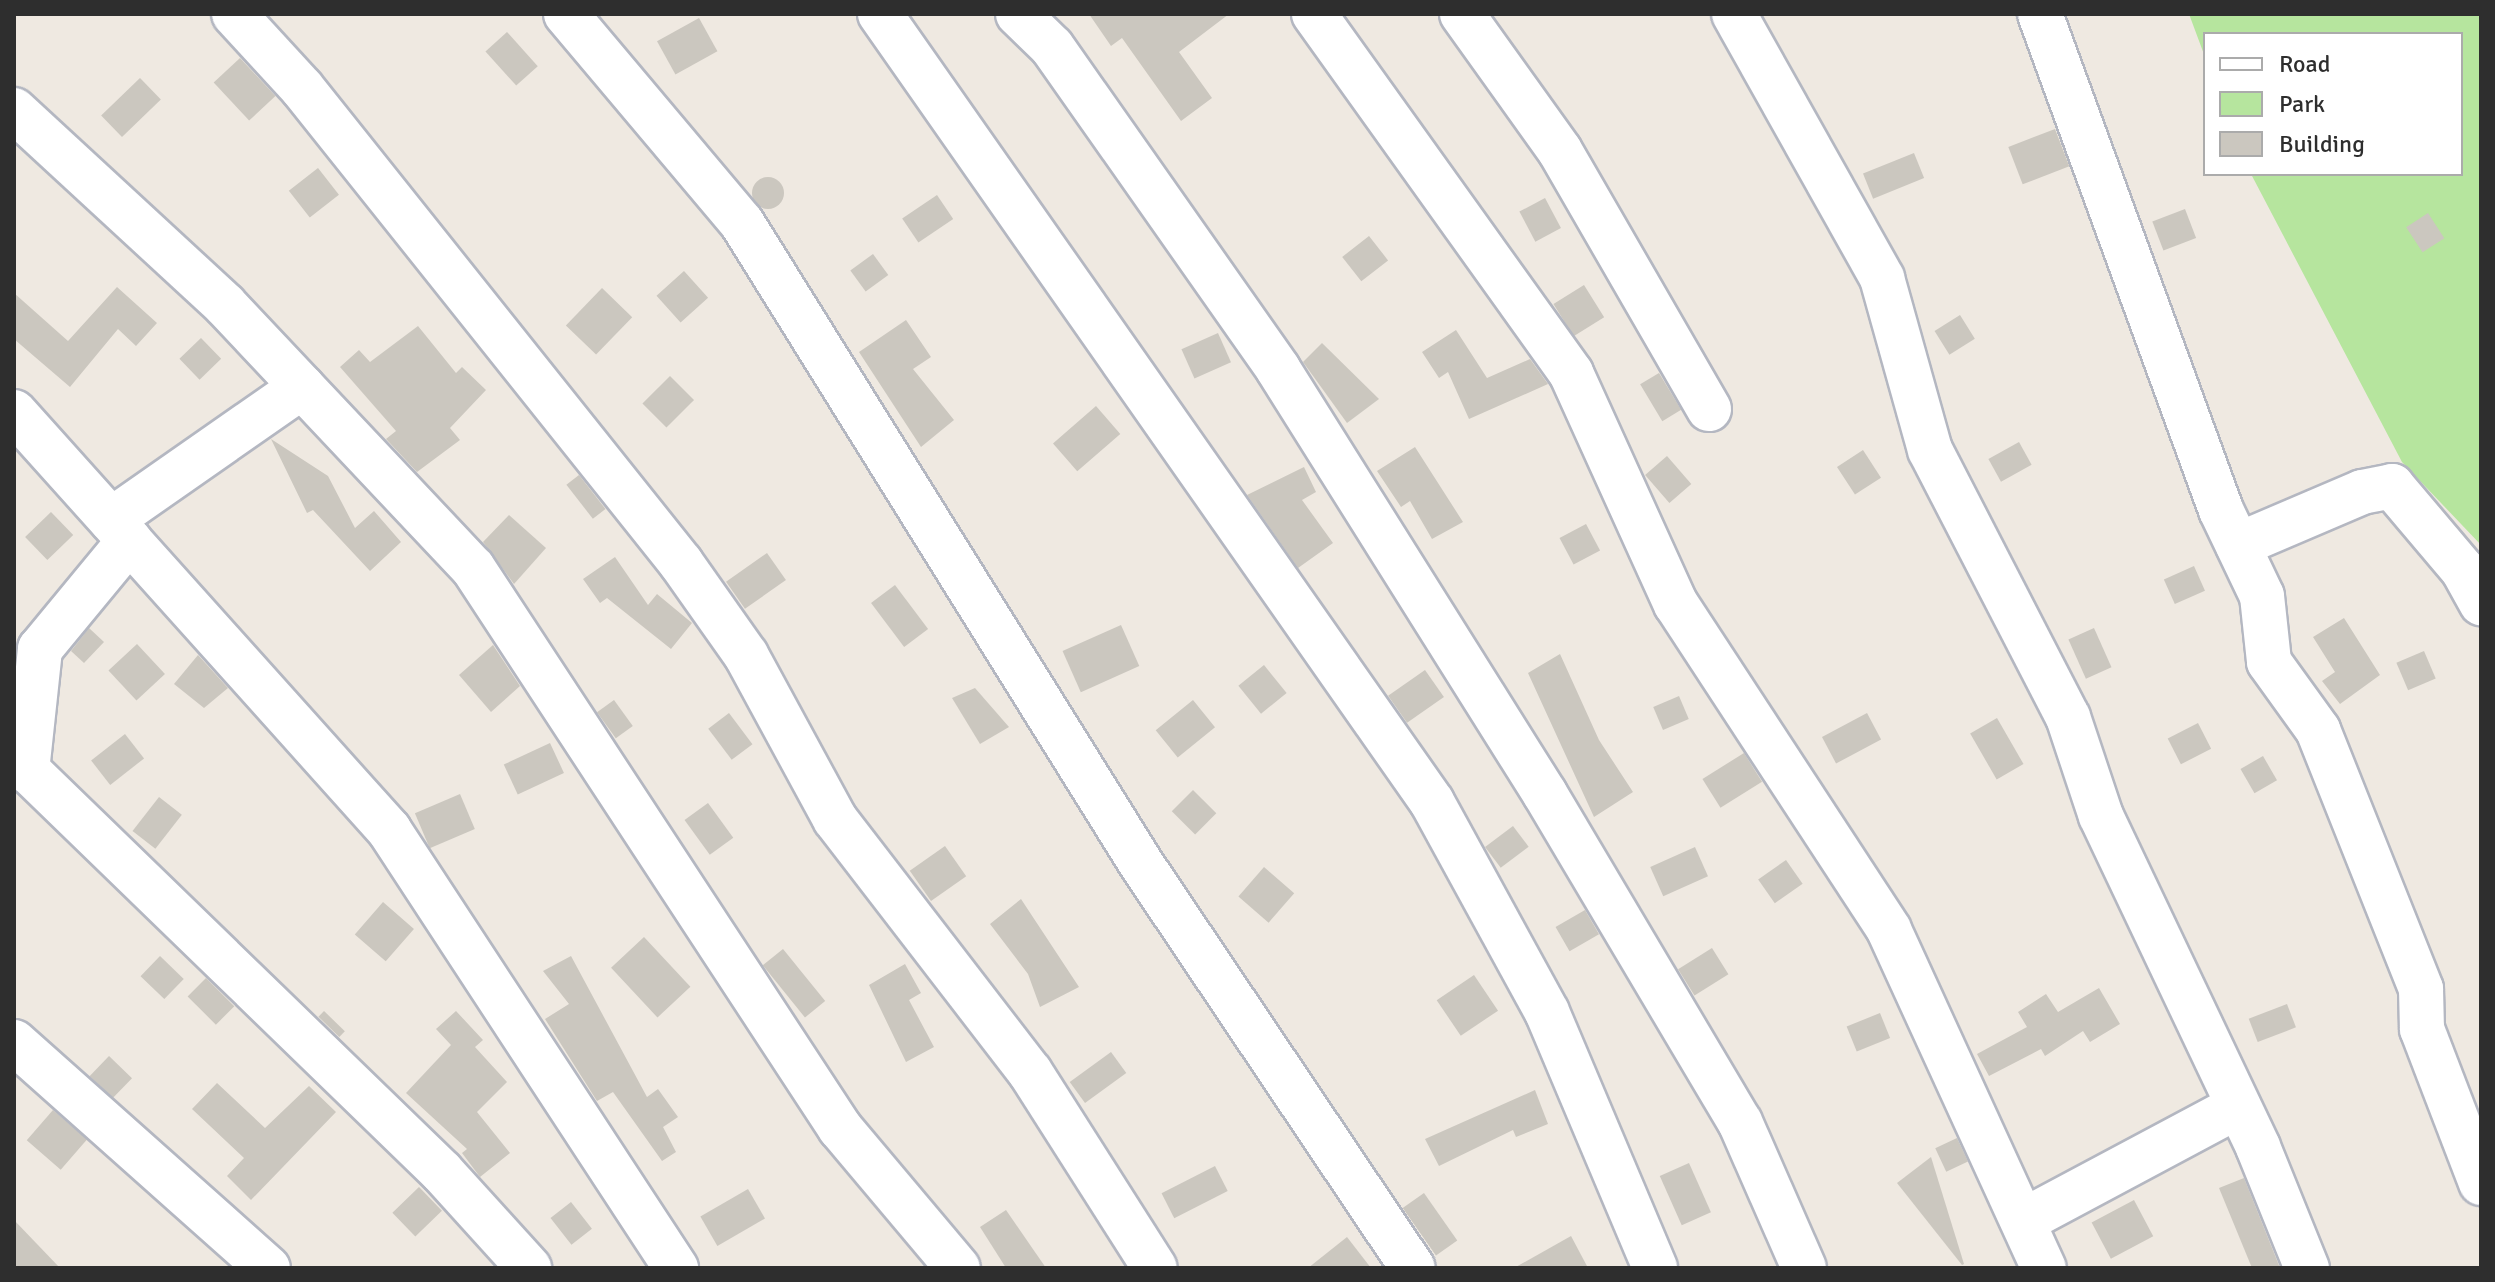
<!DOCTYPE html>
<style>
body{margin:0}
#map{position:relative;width:2495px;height:1282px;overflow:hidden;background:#efe9e1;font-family:Signika,sans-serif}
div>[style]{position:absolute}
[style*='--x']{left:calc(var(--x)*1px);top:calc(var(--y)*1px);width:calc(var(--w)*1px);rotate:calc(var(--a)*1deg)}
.green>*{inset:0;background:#b6e59e}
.building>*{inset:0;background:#cbc7bf;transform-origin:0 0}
.round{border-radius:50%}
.roads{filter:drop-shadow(2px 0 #b4b7c1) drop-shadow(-2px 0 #b4b7c1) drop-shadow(0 2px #b4b7c1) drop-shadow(0 -2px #b4b7c1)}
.minor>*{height:44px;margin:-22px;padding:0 22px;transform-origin:22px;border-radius:22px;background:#fff}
span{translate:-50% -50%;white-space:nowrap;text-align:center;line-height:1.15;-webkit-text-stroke:6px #fff;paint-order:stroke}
.frame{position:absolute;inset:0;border:16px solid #2e2e2e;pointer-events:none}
.legend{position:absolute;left:2203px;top:32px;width:260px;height:144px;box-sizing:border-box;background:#fff;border:2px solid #ababab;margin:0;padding:10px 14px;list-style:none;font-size:24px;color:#2e2e2e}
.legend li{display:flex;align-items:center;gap:16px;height:40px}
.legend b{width:40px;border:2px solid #ababab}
</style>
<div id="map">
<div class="green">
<i style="clip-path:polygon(2189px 14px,2481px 14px,2481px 545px,2402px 462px,2251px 174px,2461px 174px,2461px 34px,2205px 34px,2205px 57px)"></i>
</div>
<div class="building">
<i style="clip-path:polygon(1089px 14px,1229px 14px,1179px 52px,1212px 98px,1181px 121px,1122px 38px,1111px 46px)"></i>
<i style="left:699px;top:18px;width:38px;height:48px;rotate:61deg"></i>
<i style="left:507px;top:32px;width:46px;height:29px;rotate:48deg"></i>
<i style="left:240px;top:58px;width:52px;height:36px;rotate:47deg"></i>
<i style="left:140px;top:78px;width:30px;height:54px;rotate:46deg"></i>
<i style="left:2055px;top:129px;width:40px;height:50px;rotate:69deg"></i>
<i style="left:1914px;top:153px;width:27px;height:55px;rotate:68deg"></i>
<i style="left:318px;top:168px;width:34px;height:37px;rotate:52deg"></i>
<i class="round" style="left:752px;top:177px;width:32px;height:32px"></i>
<i style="left:937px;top:195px;width:29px;height:42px;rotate:56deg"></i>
<i style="left:1545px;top:198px;width:34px;height:29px;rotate:62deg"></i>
<i style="left:2185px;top:209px;width:31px;height:35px;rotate:69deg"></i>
<i style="left:2428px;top:213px;width:30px;height:26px;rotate:57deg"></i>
<i style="left:1369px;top:236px;width:31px;height:34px;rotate:52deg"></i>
<i style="left:873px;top:254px;width:26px;height:28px;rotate:54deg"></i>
<i style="left:684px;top:271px;width:36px;height:37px;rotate:48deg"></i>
<i style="left:1584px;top:285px;width:38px;height:36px;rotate:58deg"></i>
<i style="clip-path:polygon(117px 287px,157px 323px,136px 346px,118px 329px,70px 387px,14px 339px,14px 293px,68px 341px)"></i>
<i style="left:602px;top:288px;width:42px;height:52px;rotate:44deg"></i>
<i style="left:1960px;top:315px;width:28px;height:30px;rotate:58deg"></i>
<i style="clip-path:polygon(906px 320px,931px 357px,913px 369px,954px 420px,921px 447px,859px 352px)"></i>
<i style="clip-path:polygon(418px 326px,456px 373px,462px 367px,486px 390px,450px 428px,460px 440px,417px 472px,386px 439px,396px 431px,340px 367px,359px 350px,370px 362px)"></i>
<i style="clip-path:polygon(1456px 330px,1487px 378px,1530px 359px,1548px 384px,1469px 419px,1448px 372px,1439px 378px,1422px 352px)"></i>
<i style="left:1218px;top:333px;width:32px;height:40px;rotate:66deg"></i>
<i style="left:201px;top:338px;width:29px;height:30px;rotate:46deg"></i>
<i style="clip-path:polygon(1322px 343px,1379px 399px,1347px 423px,1303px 362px)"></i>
<i style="left:1659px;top:373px;width:43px;height:22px;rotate:59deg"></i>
<i style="left:670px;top:376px;width:34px;height:39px;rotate:45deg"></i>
<i style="left:1096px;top:406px;width:37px;height:57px;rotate:49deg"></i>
<i style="clip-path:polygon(271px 439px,328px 476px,355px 528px,374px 511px,401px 542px,370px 571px,313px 510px,307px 513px)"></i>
<i style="left:2019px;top:442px;width:26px;height:35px;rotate:61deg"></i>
<i style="clip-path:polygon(1415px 447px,1463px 522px,1432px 539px,1410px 501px,1401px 507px,1377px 471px)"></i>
<i style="left:1863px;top:450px;width:33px;height:31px;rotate:57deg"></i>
<i style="left:1667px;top:456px;width:37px;height:29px;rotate:49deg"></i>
<i style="clip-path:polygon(1304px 467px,1316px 492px,1302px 500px,1333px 543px,1298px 568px,1247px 495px)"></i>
<i style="left:579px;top:475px;width:43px;height:16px;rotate:52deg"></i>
<i style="left:51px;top:512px;width:32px;height:36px;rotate:46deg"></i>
<i style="clip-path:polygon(509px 515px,546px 548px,514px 584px,483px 542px)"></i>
<i style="left:1586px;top:524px;width:30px;height:30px;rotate:62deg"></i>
<i style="left:767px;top:553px;width:33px;height:50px;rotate:55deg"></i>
<i style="clip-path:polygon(615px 557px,648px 605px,657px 594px,692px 623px,671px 649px,607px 598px,600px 603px,583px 579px)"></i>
<i style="left:2194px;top:566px;width:27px;height:33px;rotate:66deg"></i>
<i style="left:895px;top:585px;width:55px;height:30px;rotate:53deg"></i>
<i style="clip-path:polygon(2344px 618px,2380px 675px,2340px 704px,2322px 681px,2335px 672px,2313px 637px)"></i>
<i style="left:1121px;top:625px;width:45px;height:64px;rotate:66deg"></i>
<i style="clip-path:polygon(89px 628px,104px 642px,84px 663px,71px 651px)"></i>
<i style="left:2094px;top:628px;width:43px;height:28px;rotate:66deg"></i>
<i style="left:137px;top:644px;width:41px;height:39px;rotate:47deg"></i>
<i style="clip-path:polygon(493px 645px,520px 686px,491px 712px,459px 675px)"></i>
<i style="left:2424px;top:651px;width:30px;height:30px;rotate:67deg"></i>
<i style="clip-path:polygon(1560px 654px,1599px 740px,1633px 792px,1594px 817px,1528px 673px)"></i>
<i style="clip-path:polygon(198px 655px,228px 688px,204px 708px,174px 684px)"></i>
<i style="left:1264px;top:665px;width:36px;height:33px;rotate:51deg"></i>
<i style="left:1425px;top:670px;width:33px;height:45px;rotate:55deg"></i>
<i style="clip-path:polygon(975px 688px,1009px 727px,980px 744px,952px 698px)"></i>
<i style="left:1679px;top:696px;width:25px;height:28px;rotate:67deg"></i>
<i style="left:614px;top:700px;width:32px;height:21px;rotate:54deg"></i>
<i style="left:1193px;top:700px;width:35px;height:48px;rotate:51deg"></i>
<i style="left:729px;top:713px;width:39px;height:26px;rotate:53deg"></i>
<i style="left:1867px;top:713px;width:30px;height:51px;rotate:62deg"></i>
<i style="left:1997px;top:718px;width:53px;height:31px;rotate:60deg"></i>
<i style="left:2198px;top:723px;width:29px;height:34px;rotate:63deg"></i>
<i style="left:125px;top:734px;width:31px;height:43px;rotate:52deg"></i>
<i style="left:550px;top:743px;width:33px;height:51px;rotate:65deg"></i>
<i style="left:1744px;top:753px;width:34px;height:49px;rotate:58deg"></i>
<i style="left:2263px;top:756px;width:28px;height:26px;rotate:60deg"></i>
<i style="left:1193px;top:790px;width:33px;height:30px;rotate:45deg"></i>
<i style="left:460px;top:794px;width:38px;height:49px;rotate:67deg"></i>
<i style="left:159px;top:797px;width:29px;height:43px;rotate:38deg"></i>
<i style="left:708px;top:803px;width:43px;height:29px;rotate:54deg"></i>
<i style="left:1513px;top:826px;width:26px;height:35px;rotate:53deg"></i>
<i style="left:945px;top:846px;width:37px;height:43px;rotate:55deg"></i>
<i style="left:1695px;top:847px;width:32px;height:49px;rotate:66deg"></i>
<i style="left:1786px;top:860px;width:29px;height:34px;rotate:55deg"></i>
<i style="left:1264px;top:867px;width:40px;height:39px;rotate:41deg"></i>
<i style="clip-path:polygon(1021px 899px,1079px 987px,1040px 1007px,1028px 974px,990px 924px)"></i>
<i style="left:383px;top:902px;width:41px;height:43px;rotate:41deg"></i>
<i style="left:1585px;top:910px;width:28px;height:34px;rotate:60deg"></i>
<i style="left:644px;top:937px;width:68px;height:45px;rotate:47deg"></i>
<i style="left:1712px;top:948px;width:31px;height:40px;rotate:58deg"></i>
<i style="left:783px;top:949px;width:67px;height:26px;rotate:51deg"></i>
<i style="left:160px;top:956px;width:33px;height:28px;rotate:44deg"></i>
<i style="clip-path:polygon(571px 956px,647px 1097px,658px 1089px,678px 1117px,663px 1127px,676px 1152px,662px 1161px,613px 1092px,597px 1101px,545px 1019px,569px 1004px,543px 971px)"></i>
<i style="clip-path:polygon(905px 964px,921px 993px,909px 1000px,934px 1047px,906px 1062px,869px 985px)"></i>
<i style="left:1474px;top:975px;width:43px;height:45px;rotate:56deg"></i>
<i style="left:206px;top:978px;width:40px;height:26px;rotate:45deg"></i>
<i style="clip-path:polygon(2099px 988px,2120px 1024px,2090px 1042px,2083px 1031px,2045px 1056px,2041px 1049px,1989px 1076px,1977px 1054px,2027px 1027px,2018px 1012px,2046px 994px,2058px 1012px)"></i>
<i style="left:2287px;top:1004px;width:25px;height:41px;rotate:69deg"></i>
<i style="left:324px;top:1011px;width:29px;height:8px;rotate:44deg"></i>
<i style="clip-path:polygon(456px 1011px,483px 1040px,475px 1047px,507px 1082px,477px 1112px,510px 1153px,480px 1177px,462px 1153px,467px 1149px,406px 1093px,451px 1045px,436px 1029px)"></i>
<i style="left:1880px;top:1013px;width:27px;height:36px;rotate:68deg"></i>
<i style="left:1111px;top:1052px;width:26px;height:51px;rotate:54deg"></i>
<i style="left:109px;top:1056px;width:32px;height:28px;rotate:44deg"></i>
<i style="clip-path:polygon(217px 1083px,265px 1128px,309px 1086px,336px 1112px,251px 1200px,227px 1176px,244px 1158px,192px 1109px)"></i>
<i style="clip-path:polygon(1535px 1090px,1548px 1124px,1516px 1137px,1513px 1130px,1439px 1166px,1425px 1139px)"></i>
<i style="left:53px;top:1110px;width:45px;height:40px;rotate:41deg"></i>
<i style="left:1957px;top:1138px;width:26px;height:24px;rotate:65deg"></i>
<i style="clip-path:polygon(1931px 1157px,1964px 1264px,1962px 1265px,1897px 1183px)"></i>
<i style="left:1689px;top:1163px;width:54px;height:32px;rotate:66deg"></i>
<i style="left:1215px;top:1166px;width:28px;height:60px;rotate:63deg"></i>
<i style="clip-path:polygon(2244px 1178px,2280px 1268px,2252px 1268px,2219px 1188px)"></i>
<i style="left:419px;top:1187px;width:33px;height:37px;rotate:46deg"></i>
<i style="left:748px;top:1189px;width:34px;height:55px;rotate:60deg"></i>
<i style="left:1424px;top:1193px;width:58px;height:26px;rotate:55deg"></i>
<i style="left:2134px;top:1200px;width:41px;height:48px;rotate:62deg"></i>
<i style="left:571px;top:1202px;width:34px;height:26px;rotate:52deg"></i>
<i style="clip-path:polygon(1006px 1210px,1046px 1268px,1006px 1268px,980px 1227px)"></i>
<i style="clip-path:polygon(14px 1220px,60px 1268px,14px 1268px)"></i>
<i style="clip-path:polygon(1571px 1236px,1588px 1268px,1514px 1268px)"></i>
<i style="clip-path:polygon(1347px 1237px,1371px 1268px,1308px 1268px)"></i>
</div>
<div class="roads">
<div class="minor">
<i style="--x:234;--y:14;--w:100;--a:47.4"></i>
<i style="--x:302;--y:88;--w:608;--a:51.41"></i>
<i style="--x:681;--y:563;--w:113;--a:54.8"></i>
<i style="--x:746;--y:655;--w:187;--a:61.5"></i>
<i style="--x:835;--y:819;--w:319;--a:52.4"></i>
<i style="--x:1030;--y:1072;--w:232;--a:57.5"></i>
<i style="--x:566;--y:14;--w:273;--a:49.9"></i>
<i style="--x:742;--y:223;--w:753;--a:58.08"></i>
<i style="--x:1140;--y:862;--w:489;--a:56.1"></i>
<i style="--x:880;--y:14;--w:962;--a:54.99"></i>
<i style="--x:1432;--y:802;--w:239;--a:61.3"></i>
<i style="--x:1547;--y:1012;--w:278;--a:67.1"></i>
<i style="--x:1018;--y:14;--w:47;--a:44.1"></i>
<i style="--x:1052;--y:47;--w:393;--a:54.9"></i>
<i style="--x:1278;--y:369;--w:502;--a:57.86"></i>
<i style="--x:1545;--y:794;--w:382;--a:59.3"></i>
<i style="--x:1740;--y:1122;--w:159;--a:66.3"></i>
<i style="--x:1314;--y:14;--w:442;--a:54.4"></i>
<i style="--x:1571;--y:373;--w:254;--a:65.6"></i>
<i style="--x:1676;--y:604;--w:389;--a:56.8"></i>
<i style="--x:1889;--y:930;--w:372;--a:65.4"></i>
<i style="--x:1462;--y:14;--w:168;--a:54.4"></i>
<i style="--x:1560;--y:151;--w:298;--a:60"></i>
<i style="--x:1734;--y:14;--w:303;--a:60.7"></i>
<i style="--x:1882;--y:278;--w:179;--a:74.4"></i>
<i style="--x:1930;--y:450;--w:301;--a:62.7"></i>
<i style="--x:2068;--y:717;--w:104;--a:71.6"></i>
<i style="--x:2101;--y:816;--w:366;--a:64.6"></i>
<i style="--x:2258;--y:1147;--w:131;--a:68"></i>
<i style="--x:2040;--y:14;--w:528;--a:69.95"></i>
<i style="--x:2221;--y:510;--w:95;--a:64.5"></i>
<i style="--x:2262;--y:596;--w:66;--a:83.9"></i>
<i style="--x:2269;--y:662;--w:84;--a:54.2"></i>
<i style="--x:2318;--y:730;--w:279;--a:68.3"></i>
<i style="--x:2421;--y:989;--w:40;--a:88.6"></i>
<i style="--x:2422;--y:1029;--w:165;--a:69"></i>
<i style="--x:14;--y:110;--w:287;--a:42.7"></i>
<i style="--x:225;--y:305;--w:361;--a:46.7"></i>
<i style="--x:473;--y:568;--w:670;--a:56.76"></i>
<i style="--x:840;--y:1128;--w:183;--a:49.9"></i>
<i style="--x:14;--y:412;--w:562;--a:48.1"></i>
<i style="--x:389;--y:830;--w:524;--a:56.77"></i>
<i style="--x:111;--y:520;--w:233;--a:-34.9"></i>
<i style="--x:2238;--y:545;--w:135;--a:-23.1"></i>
<i style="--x:2362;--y:492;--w:31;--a:-11"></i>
<i style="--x:2392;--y:486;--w:110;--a:49.8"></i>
<i style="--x:2463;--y:570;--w:38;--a:61"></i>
<i style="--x:14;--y:757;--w:596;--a:44.12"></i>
<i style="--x:442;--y:1172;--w:130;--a:47.8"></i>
<i style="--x:27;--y:771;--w:123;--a:-83.9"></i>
<i style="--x:40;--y:649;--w:141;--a:-50.5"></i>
<i style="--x:14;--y:1042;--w:340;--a:41.7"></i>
<i style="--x:2023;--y:1221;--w:244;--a:-28.1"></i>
</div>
</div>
<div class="frame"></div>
<ul class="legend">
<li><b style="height:10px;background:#fff"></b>Road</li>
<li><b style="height:22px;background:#b6e59e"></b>Park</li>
<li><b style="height:22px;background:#cbc7bf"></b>Building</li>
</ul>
</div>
